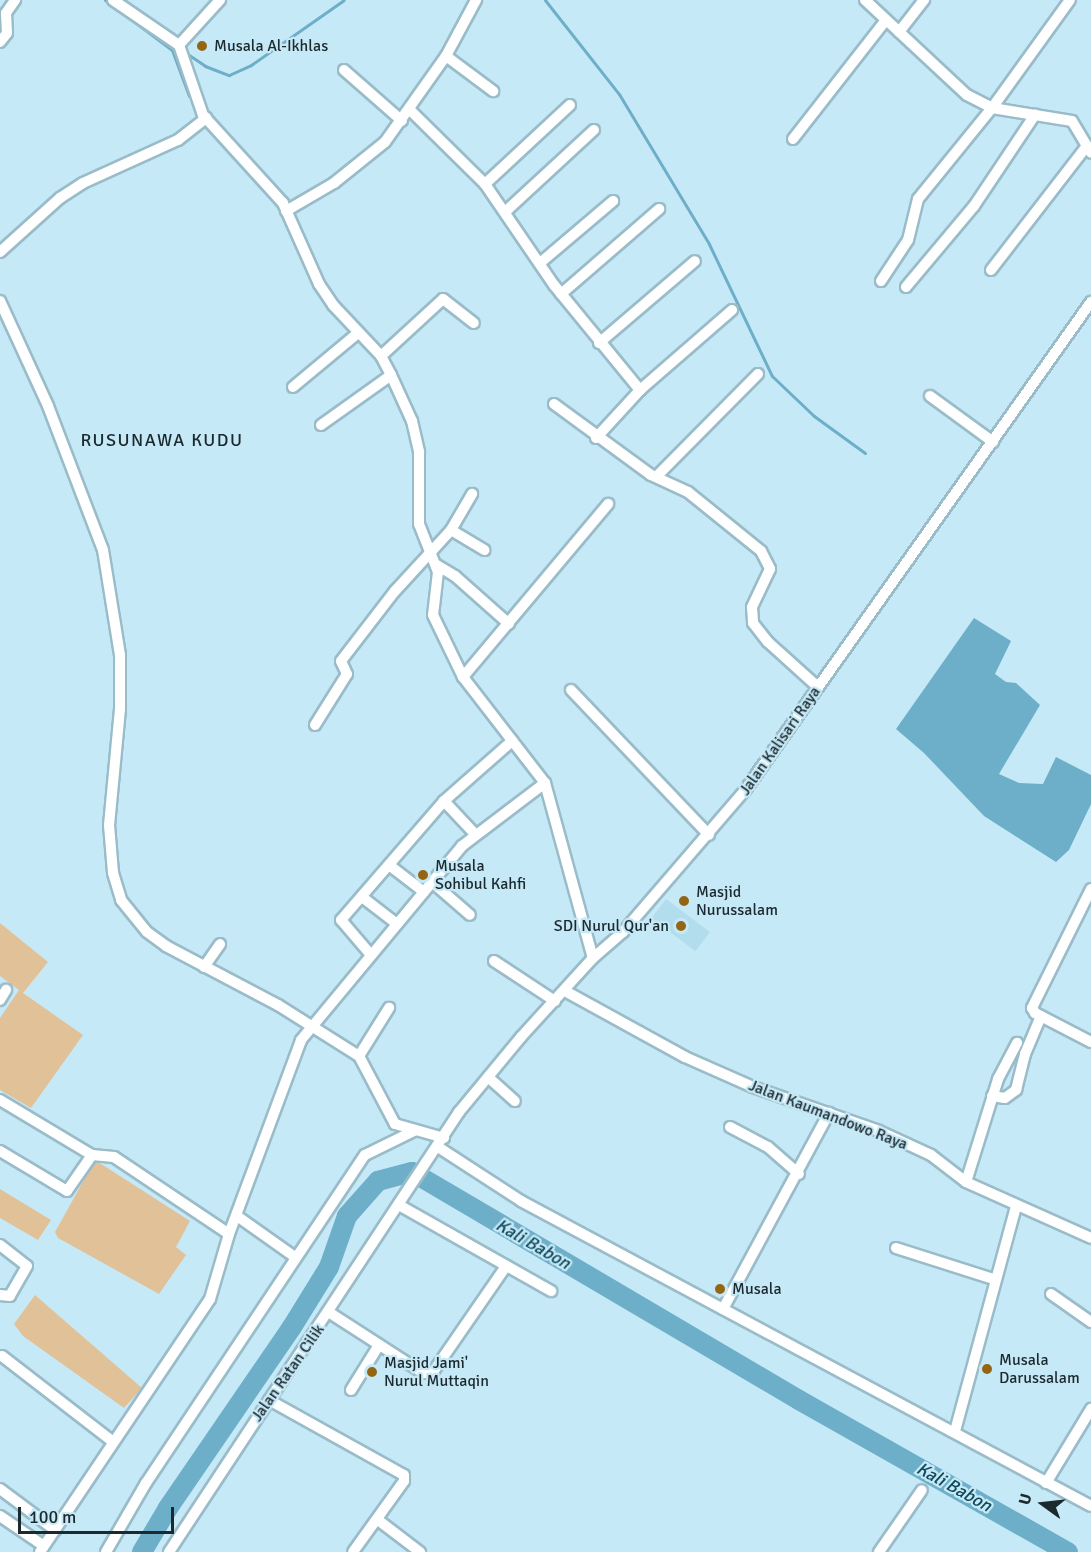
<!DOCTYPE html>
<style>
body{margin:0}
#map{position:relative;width:1091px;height:1552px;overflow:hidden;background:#c6e9f7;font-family:Signika,sans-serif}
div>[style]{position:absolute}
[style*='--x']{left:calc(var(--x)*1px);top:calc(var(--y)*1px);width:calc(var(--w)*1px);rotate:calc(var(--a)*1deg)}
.built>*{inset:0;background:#b2dded;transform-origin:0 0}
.green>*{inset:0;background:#e1c298}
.water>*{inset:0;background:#6daec8}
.stream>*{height:3px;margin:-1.5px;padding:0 1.5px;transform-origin:1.5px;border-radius:1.5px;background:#6daec8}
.river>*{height:20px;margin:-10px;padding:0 10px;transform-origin:10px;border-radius:10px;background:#6daec8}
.roads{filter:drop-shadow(2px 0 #9abcc9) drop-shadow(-2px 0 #9abcc9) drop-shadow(0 2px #9abcc9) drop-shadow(0 -2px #9abcc9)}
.minor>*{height:10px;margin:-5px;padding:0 5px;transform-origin:5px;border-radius:5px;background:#fff}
.dots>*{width:16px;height:16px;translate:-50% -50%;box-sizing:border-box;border:3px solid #c6e9f7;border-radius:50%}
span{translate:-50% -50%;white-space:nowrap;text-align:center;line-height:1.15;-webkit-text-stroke:4.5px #c6e9f7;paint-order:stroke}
.poi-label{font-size:16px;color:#1c292e}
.left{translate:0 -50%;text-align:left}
.right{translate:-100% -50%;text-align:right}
.street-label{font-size:16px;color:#1c292e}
.neighbourhood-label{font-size:18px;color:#1c292e;letter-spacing:1.5px}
.water-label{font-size:18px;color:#10495b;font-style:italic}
.north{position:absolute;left:1013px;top:1474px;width:60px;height:60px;-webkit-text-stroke:4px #c6e9f7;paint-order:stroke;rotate:285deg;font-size:16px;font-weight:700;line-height:24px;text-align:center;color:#1c292e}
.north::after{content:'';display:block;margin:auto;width:21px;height:27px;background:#1c292e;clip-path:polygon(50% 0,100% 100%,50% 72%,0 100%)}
.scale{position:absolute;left:18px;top:1507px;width:156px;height:27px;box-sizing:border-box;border:3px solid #1c292e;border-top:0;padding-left:8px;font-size:18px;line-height:21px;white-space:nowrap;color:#1c292e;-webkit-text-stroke:4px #c6e9f7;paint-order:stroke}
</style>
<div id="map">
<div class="built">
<i style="left:666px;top:899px;width:55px;height:24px;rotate:37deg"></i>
</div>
<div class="green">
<i style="clip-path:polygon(0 923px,48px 962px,23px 993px,83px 1035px,31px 1108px,0 1090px,0 1018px,19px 990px,0 976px)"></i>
<i style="clip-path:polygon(95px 1160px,190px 1221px,176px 1247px,186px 1255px,159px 1294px,58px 1238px,55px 1232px)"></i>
<i style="clip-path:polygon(0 1189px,51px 1220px,38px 1240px,0 1218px)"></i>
<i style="clip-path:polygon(35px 1295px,142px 1388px,124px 1408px,23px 1336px,14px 1324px)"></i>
</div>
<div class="water">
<i style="clip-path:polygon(974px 618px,1011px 641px,995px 674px,1006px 682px,1016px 683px,1040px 705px,999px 774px,1019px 783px,1043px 784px,1056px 757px,1091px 775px,1091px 804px,1069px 850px,1056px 862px,984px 816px,924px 753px,896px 729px)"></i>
</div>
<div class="stream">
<i style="--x:105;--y:0;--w:9;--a:36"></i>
<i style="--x:545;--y:0;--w:120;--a:51.8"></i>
<i style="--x:619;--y:94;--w:175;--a:59"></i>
<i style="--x:709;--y:244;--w:146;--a:64.5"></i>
<i style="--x:772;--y:376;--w:58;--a:43.6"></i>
<i style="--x:814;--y:416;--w:63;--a:36"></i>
<i style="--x:124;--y:14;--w:60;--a:36.9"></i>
<i style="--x:172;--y:50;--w:49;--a:69.7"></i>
<i style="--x:186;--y:53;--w:23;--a:34"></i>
<i style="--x:205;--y:66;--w:26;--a:21"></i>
<i style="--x:229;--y:75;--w:24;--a:-24"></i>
<i style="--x:251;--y:65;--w:113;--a:-35"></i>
</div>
<div class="river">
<i style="--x:142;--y:1552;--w:51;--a:-59.4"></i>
<i style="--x:168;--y:1508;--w:219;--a:-55.6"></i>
<i style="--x:292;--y:1327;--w:70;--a:-58.3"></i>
<i style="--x:329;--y:1267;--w:54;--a:-70.6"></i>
<i style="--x:347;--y:1216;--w:47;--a:-48.5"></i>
<i style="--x:378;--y:1181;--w:35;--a:-15"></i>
<i style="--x:412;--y:1172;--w:449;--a:30.5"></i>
<i style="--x:799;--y:1400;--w:309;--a:29.5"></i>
</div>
<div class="roads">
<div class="minor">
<i style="--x:113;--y:0;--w:80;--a:34.3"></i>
<i style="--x:179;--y:45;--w:74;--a:71.1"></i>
<i style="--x:203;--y:115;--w:119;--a:47.7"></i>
<i style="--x:283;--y:203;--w:89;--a:66"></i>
<i style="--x:319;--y:284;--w:25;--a:56"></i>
<i style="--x:333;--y:305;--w:70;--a:46.7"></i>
<i style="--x:381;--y:356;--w:21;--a:62"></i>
<i style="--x:391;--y:375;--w:51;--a:65.5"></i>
<i style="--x:412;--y:421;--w:32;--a:77"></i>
<i style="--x:419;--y:452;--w:72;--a:90"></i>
<i style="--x:419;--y:524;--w:52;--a:68.4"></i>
<i style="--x:438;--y:572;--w:43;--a:96.6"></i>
<i style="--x:433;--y:615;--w:69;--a:64.2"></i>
<i style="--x:463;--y:677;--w:134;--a:52.3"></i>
<i style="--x:545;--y:783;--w:181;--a:74.7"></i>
<i style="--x:865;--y:0;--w:139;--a:43"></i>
<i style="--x:967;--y:95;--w:28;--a:27"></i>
<i style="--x:992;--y:108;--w:81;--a:9.2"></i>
<i style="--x:1072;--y:121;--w:37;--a:59"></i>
<i style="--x:899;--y:32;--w:41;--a:-52"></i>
<i style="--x:0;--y:42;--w:11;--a:-52"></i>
<i style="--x:7;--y:33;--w:20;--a:-93"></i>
<i style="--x:6;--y:13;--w:16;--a:-55"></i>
<i style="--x:179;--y:45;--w:61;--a:-47.7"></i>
<i style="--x:446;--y:56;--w:59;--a:36.7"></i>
<i style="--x:344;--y:70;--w:77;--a:41.3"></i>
<i style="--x:410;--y:110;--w:105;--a:44.6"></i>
<i style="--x:485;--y:184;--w:122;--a:55.7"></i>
<i style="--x:554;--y:285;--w:136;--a:50.7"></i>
<i style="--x:793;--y:139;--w:151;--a:-52"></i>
<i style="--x:485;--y:184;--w:116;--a:-42.9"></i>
<i style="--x:286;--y:211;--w:56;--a:-30.3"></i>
<i style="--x:334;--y:183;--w:65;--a:-38.8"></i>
<i style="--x:385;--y:142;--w:105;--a:-54.7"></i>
<i style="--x:446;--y:56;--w:64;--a:-61.8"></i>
<i style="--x:505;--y:212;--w:121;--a:-42.7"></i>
<i style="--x:0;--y:252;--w:81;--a:-42"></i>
<i style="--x:60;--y:198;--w:27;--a:-33"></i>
<i style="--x:83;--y:183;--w:104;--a:-24.4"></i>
<i style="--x:178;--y:140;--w:36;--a:-38"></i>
<i style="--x:540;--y:263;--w:96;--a:-40.3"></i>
<i style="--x:991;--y:270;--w:157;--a:-52.3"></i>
<i style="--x:881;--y:281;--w:49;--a:-56.6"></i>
<i style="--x:908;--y:240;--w:42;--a:-76.3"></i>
<i style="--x:918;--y:199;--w:117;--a:-50.9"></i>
<i style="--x:992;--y:108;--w:133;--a:-54.2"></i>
<i style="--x:906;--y:287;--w:106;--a:-50"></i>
<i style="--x:974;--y:206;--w:110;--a:-56.2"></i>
<i style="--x:561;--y:294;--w:130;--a:-40.9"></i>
<i style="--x:0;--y:301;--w:115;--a:65.4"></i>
<i style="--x:48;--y:406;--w:154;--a:69.1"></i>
<i style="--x:103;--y:550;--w:106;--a:80.8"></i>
<i style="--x:120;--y:655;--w:54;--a:90"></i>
<i style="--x:120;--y:709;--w:117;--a:95.4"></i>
<i style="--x:109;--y:825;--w:48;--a:85.2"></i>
<i style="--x:113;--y:873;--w:28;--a:73"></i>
<i style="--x:121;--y:900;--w:41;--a:50.9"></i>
<i style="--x:147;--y:932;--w:24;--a:36"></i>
<i style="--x:166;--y:946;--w:127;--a:27.8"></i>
<i style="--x:278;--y:1005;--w:96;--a:32.2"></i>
<i style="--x:359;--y:1056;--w:77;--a:62.1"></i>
<i style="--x:395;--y:1124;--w:51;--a:15.9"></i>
<i style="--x:599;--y:343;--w:126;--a:-40.5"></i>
<i style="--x:381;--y:356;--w:84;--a:-42.6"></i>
<i style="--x:443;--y:299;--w:39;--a:38"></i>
<i style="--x:293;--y:387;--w:85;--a:-39.7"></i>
<i style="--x:930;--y:396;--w:78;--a:36.1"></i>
<i style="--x:554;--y:404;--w:120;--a:36.2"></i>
<i style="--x:651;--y:475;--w:41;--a:24.7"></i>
<i style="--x:688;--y:492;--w:94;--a:38.9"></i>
<i style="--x:761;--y:551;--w:20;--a:63"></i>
<i style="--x:770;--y:569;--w:42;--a:115.3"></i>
<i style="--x:752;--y:607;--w:16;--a:86"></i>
<i style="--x:753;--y:623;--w:24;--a:52"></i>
<i style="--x:768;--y:642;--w:67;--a:42"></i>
<i style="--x:321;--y:425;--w:86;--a:-35.5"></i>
<i style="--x:596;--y:438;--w:65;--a:-47.5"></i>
<i style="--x:640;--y:390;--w:122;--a:-41"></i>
<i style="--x:656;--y:477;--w:145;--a:-45.3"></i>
<i style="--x:451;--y:530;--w:39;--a:31"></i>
<i style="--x:435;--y:564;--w:23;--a:31"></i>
<i style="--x:455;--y:576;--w:72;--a:41.6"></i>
<i style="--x:463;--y:677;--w:226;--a:-50"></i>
<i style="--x:571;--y:690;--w:200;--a:46.4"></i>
<i style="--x:315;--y:725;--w:60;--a:-57.9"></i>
<i style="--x:347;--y:674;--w:14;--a:-115"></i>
<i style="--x:341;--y:661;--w:88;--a:-52.4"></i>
<i style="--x:395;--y:591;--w:83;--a:-47.4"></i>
<i style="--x:451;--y:530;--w:42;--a:-59.7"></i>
<i style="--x:444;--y:801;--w:45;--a:46.8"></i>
<i style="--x:389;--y:865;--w:44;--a:37.6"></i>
<i style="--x:432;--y:882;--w:50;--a:41"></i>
<i style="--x:1091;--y:889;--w:133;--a:116.4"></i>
<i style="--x:1032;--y:1008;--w:6;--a:59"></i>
<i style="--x:1035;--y:1013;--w:63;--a:27.4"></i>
<i style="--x:362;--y:897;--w:44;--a:37.6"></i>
<i style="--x:371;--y:955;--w:46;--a:-130.6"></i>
<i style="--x:341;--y:920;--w:157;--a:-49.1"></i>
<i style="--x:444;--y:801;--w:91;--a:-41.4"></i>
<i style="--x:494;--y:961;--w:73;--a:33.3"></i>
<i style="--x:204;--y:967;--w:28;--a:-55"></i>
<i style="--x:565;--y:991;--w:137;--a:28.8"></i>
<i style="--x:685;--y:1057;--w:74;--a:23.8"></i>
<i style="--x:753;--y:1087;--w:133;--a:19.2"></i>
<i style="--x:879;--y:1131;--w:57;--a:24.8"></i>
<i style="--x:931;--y:1155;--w:44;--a:37.6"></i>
<i style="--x:966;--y:1182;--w:137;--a:24.1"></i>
<i style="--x:0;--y:1000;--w:12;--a:-59"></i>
<i style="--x:359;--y:1056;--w:57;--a:-58"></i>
<i style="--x:488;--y:1077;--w:36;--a:42"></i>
<i style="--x:992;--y:1096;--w:13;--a:9"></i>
<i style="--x:1005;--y:1098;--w:14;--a:-36"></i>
<i style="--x:1016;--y:1090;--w:37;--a:-76"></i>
<i style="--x:1025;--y:1054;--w:41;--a:-67.2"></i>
<i style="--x:0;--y:1100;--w:107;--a:30.9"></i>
<i style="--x:730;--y:1127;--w:43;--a:27.8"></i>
<i style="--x:768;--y:1147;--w:41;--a:41.1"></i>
<i style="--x:438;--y:1147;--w:99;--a:33"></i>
<i style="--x:521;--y:1201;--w:646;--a:28.15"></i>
<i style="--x:0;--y:1151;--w:78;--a:30.8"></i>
<i style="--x:67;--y:1191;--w:44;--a:-55.2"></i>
<i style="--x:92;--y:1155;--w:22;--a:5"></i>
<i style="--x:114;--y:1157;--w:138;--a:33.8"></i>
<i style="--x:966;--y:1182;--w:108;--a:-72.7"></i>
<i style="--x:998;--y:1079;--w:41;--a:-62.2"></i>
<i style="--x:399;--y:1205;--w:175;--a:29.5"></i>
<i style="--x:237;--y:1216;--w:71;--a:35.3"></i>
<i style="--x:0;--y:1245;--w:34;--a:38"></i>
<i style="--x:27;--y:1266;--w:34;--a:120"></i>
<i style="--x:10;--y:1296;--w:10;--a:-174"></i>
<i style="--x:896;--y:1248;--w:103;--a:17.6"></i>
<i style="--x:1051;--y:1294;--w:49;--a:35"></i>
<i style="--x:723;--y:1309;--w:223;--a:-61.6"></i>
<i style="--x:330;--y:1313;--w:111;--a:32.8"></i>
<i style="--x:423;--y:1373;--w:10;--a:-6"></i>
<i style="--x:433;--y:1372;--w:129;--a:-55.4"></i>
<i style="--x:2;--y:1356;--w:139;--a:37.7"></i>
<i style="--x:351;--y:1390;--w:53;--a:-58.1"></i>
<i style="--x:269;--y:1400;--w:154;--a:29.1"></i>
<i style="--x:404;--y:1475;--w:6;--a:90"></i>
<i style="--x:404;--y:1481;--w:87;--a:125.7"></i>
<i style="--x:955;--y:1431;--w:232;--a:-74.8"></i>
<i style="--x:1046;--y:1483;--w:87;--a:-58.7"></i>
<i style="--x:0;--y:1489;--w:69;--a:36.7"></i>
<i style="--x:0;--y:1516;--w:53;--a:34.3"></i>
<i style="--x:378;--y:1520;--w:53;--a:37.3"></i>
<i style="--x:40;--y:1552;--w:305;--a:-56.1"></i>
<i style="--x:210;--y:1299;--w:68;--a:-73.7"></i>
<i style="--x:229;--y:1234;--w:207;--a:-69.6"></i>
<i style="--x:301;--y:1040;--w:252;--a:-50.3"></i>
<i style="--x:462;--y:846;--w:104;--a:-37.2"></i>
<i style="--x:106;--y:1552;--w:80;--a:-59.9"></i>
<i style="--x:146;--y:1483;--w:394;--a:-56.3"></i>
<i style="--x:365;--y:1155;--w:55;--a:-26.1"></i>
<i style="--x:169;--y:1552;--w:527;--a:-56.61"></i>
<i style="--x:459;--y:1112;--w:97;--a:-50.4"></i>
<i style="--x:521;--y:1037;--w:107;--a:-47.7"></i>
<i style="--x:593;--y:958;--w:40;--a:-41"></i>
<i style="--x:623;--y:932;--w:189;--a:-49.3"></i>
<i style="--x:746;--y:789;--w:597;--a:-54.69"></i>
<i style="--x:879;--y:1552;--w:75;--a:-55.3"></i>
</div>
</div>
<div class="dots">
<i style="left:202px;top:46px;background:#946513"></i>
<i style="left:423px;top:875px;background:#946513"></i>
<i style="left:684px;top:901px;background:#946513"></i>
<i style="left:681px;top:926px;background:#946513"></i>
<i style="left:720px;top:1289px;background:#946513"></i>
<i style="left:987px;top:1369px;background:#946513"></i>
<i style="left:372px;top:1372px;background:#946513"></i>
</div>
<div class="poi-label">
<span class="left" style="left:214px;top:46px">Musala Al-Ikhlas</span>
<span class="left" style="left:435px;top:875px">Musala<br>Sohibul Kahfi</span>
<span class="left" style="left:696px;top:901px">Masjid<br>Nurussalam</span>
<span class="right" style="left:669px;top:926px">SDI Nurul Qur'an</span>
<span class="left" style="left:732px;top:1289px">Musala</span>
<span class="left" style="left:999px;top:1369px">Musala<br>Darussalam</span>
<span class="left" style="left:384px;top:1372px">Masjid Jami'<br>Nurul Muttaqin</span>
</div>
<div class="street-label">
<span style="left:780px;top:741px;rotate:-55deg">Jalan Kalisari Raya</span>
<span style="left:828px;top:1115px;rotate:21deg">Jalan Kaumandowo Raya</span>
<span style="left:288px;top:1373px;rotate:-55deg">Jalan Ratan Cilik</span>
</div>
<div class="neighbourhood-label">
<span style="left:162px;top:440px">RUSUNAWA KUDU</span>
</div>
<div class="water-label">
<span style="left:533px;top:1244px;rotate:30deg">Kali Babon</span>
<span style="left:954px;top:1487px;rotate:29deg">Kali Babon</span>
</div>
<div class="north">U</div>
<div class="scale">100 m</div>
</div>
